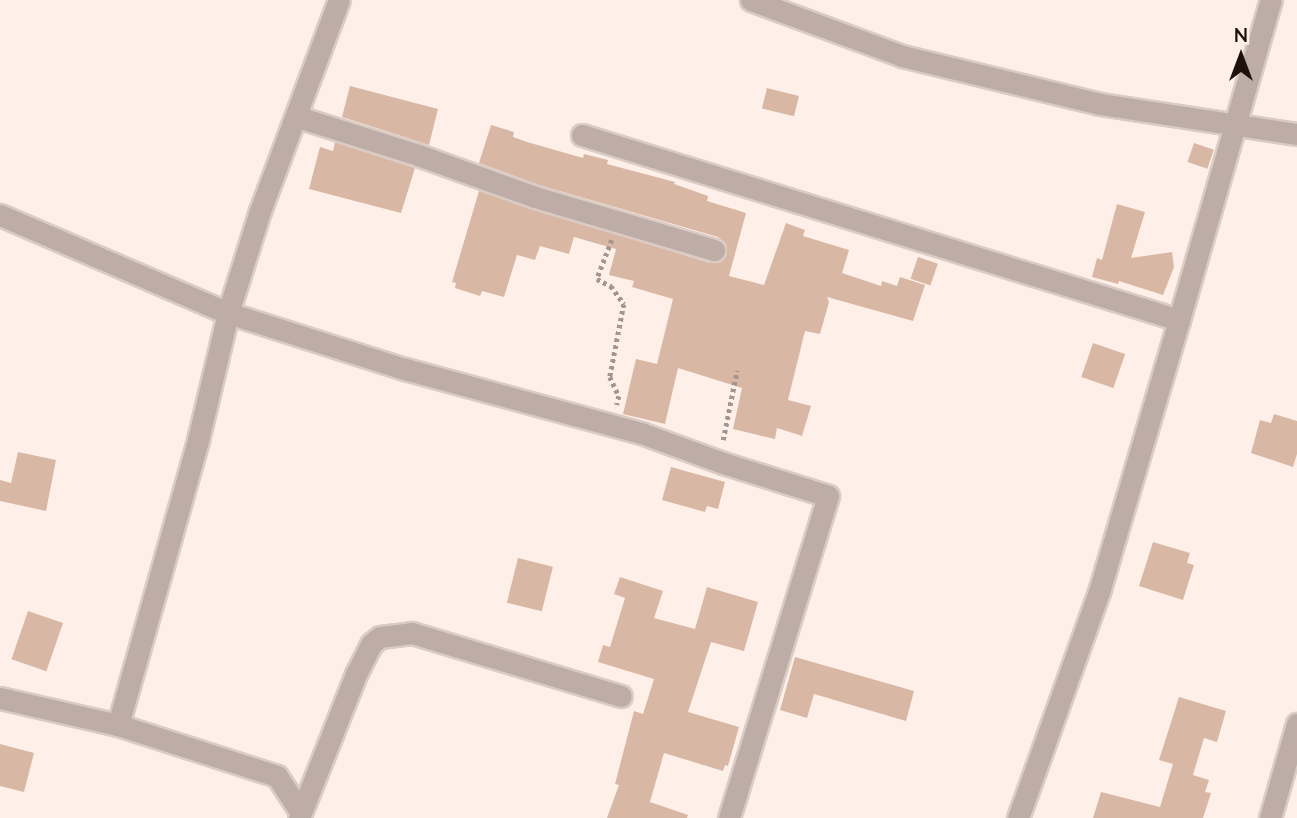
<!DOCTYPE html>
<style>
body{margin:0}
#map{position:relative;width:1297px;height:818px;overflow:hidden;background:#fef0e8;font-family:Mulish,sans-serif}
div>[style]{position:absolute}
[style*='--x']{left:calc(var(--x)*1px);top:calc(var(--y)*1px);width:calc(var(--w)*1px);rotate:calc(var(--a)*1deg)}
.building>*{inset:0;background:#d8b8a4;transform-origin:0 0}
.path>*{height:4.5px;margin-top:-2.25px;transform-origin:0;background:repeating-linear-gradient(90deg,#a3968e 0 3.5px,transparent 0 7px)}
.roads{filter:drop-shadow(2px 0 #daccc5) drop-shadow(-2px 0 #daccc5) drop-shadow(0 2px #daccc5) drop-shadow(0 -2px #daccc5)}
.street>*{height:21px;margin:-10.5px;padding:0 10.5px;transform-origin:10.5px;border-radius:10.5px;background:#bdada6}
span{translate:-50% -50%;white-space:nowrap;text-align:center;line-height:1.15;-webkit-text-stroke:5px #fef0e8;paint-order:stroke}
.north{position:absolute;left:1206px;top:21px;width:70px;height:70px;-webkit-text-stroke:5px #fef0e8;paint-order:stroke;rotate:0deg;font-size:19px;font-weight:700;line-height:28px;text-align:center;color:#1d120b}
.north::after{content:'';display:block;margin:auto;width:24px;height:32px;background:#1d120b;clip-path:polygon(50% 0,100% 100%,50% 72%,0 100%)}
</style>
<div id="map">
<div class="building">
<i style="clip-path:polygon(350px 86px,438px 109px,429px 145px,342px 117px)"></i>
<i style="left:767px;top:88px;width:33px;height:21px;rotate:14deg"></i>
<i style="clip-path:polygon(491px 125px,514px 132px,513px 137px,527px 142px,583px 158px,584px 154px,608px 160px,607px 164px,675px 182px,674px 184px,708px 196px,707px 201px,746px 213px,729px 276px,764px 285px,786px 223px,805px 230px,803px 236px,849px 250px,842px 273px,881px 286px,882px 281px,897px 286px,900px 277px,925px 285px,913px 321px,827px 297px,829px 302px,820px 334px,805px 331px,788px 400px,811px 406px,802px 436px,777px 428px,775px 439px,733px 429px,742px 388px,678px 368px,665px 424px,623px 414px,636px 359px,657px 364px,673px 299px,632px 287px,634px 281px,609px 275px,616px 249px,574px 237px,569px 254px,540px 246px,535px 260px,517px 255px,504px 297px,482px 291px,480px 296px,455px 288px,456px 283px,452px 282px,479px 191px,710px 263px,723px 259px,727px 246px,718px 237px,539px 185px,479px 163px)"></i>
<i style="clip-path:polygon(335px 142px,415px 168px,401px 213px,309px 189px,320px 147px,333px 151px)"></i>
<i style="left:1194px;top:143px;width:21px;height:20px;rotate:19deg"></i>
<i style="clip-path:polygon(1117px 204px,1145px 212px,1131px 258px,1172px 252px,1174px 267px,1163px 295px,1119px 281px,1118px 284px,1092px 277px,1097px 258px,1102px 260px)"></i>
<i style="left:918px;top:257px;width:21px;height:23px;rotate:19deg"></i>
<i style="left:1093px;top:343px;width:34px;height:36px;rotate:19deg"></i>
<i style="clip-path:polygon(1274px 414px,1297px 421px,1297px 454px,1293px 467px,1251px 453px,1260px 420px,1271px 423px)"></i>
<i style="clip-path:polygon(18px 452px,56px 460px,46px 511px,0 501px,0 480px,11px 483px)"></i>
<i style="clip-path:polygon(671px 467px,725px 482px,718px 509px,707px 506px,705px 512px,662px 500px)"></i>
<i style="clip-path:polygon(1153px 542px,1190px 553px,1187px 563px,1194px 565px,1183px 600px,1139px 586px)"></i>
<i style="left:518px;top:558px;width:36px;height:46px;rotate:14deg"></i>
<i style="clip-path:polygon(620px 577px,663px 591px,654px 618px,695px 629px,707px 587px,758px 602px,744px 651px,711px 642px,688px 712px,739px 727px,728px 766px,725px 765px,723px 771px,664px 753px,650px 802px,688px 815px,687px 818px,607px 818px,619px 785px,615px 784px,634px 711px,643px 714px,654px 679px,598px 662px,603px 645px,610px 647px,625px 598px,614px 594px)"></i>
<i style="left:28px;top:611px;width:37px;height:51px;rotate:19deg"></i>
<i style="clip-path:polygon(795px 657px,914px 691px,906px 721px,814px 694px,807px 718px,780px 710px)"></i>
<i style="clip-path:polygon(1179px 697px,1226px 711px,1217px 742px,1204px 738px,1193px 775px,1209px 780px,1205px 792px,1211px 793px,1203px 818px,1093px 818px,1101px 792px,1160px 807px,1173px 764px,1159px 760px)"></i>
<i style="clip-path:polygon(0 744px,34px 753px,24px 792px,0 786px)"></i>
</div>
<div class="path">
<i style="--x:612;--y:240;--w:42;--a:111"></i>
<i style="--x:597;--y:279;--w:16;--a:27"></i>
<i style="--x:611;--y:286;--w:22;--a:54"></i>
<i style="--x:624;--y:304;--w:74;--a:100.9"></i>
<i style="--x:610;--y:377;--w:21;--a:65"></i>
<i style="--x:619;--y:396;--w:9;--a:103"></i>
<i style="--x:723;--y:440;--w:71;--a:-78.7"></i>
</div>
<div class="roads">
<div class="street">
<i style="--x:751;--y:0;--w:161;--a:20.3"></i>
<i style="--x:902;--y:56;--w:204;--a:13.6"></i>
<i style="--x:1100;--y:104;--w:199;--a:8.7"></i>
<i style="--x:298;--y:117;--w:126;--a:17.6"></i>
<i style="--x:418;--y:155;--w:124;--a:19.7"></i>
<i style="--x:535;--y:197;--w:187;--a:16.5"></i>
<i style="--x:582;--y:135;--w:625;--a:17.22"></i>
<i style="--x:1179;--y:320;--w:280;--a:106.4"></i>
<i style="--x:1100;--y:589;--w:243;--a:109.7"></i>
<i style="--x:0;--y:215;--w:248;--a:23.3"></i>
<i style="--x:228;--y:313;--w:186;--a:17.6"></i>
<i style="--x:405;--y:369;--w:245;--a:15.2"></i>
<i style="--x:641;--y:433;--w:87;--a:20.1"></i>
<i style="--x:723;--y:463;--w:110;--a:17.4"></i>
<i style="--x:828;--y:496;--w:337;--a:107.1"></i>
<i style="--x:1179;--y:320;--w:333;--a:-74"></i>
<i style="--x:0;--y:698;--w:121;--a:12.9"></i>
<i style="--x:118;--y:725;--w:167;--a:17.8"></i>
<i style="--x:277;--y:776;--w:44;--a:57"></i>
<i style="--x:118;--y:725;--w:296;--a:-74.3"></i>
<i style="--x:198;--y:440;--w:130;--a:-76.7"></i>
<i style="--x:228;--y:313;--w:107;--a:-72.6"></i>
<i style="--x:260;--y:211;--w:225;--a:-69.5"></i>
<i style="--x:299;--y:818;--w:155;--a:-68.4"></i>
<i style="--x:356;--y:674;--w:34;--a:-63"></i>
<i style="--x:371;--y:644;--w:11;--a:-38"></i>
<i style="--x:380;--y:637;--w:32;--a:-7"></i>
<i style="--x:412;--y:633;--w:218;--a:16.8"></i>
<i style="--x:1270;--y:818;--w:98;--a:-74"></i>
</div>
</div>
<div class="north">N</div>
</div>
